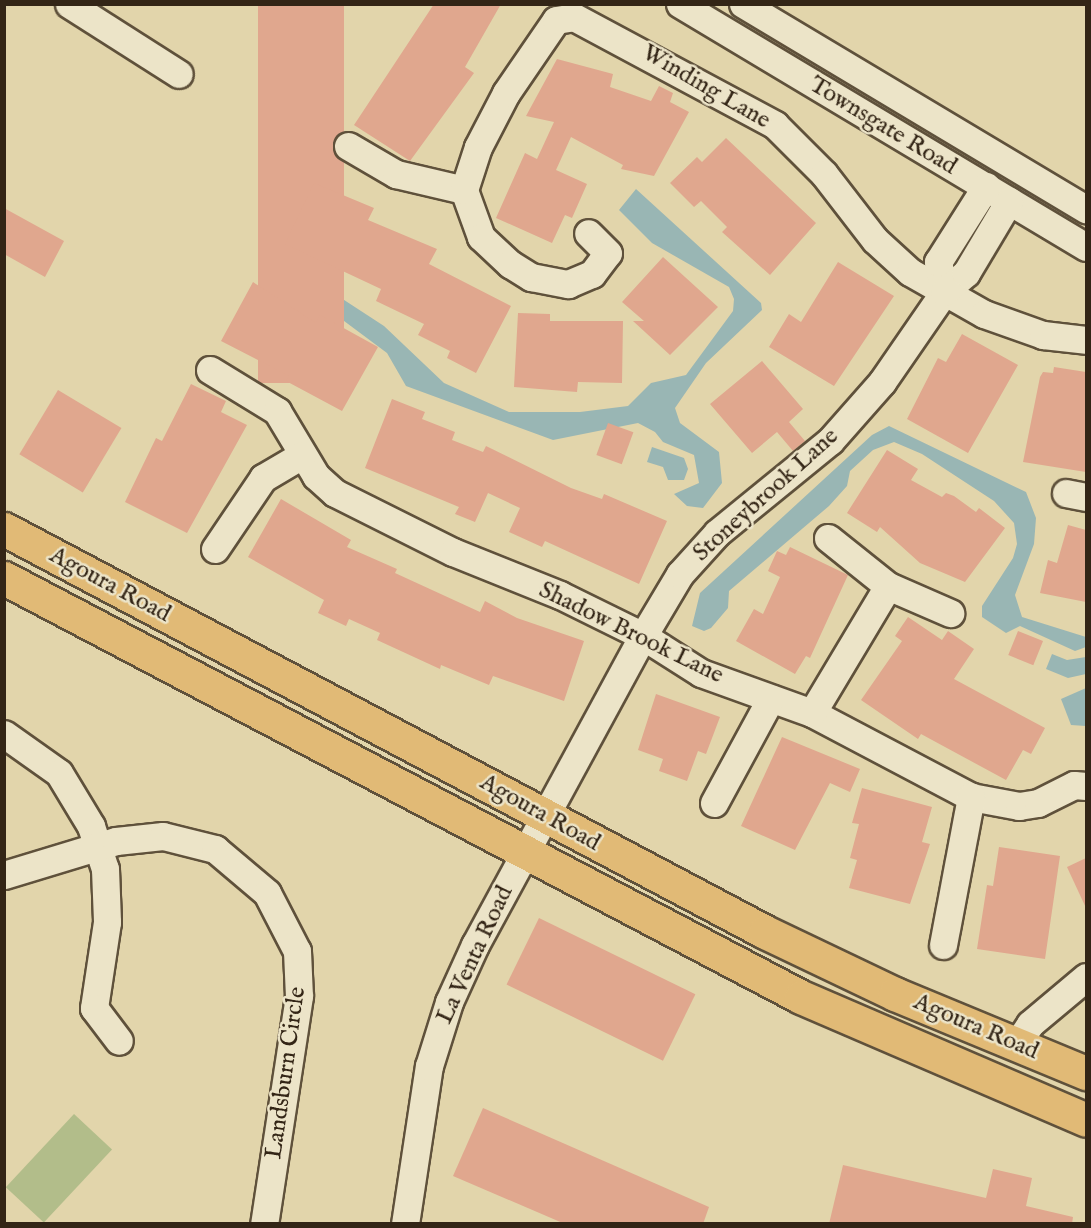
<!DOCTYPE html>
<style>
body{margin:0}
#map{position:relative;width:1091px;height:1228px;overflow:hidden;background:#e2d5ab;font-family:"IM FELL English",serif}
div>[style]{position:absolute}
.green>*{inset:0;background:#b2bd8a;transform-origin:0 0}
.water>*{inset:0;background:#99b6b4}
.building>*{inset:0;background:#e0a78e;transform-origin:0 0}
.roads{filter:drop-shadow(2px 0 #5f513b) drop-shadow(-2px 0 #5f513b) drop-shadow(0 2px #5f513b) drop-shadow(0 -2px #5f513b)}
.minor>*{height:27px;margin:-13.5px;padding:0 13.5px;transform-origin:13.5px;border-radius:13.5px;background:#ece4c8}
.major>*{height:33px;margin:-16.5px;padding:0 16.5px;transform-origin:16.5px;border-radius:16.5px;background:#e1ba76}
span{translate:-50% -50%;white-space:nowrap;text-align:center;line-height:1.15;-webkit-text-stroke:5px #ece4c8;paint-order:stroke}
.street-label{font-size:24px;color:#332516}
.frame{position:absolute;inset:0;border:6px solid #332516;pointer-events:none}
</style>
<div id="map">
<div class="green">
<i style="left:74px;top:1114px;width:52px;height:100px;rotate:43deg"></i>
</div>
<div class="water">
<i style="clip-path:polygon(636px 189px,761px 303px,762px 310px,706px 363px,675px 408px,680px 423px,719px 452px,722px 483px,703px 508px,687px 506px,674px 494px,699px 483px,694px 455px,663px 442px,655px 432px,638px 423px,553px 440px,406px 386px,387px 353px,277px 271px,265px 268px,272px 253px,384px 326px,444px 383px,509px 412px,580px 412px,628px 406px,651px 383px,686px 375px,733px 311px,734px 299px,729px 287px,652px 243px,619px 210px)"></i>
<i style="clip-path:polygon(889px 426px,1026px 492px,1036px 518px,1034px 544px,1015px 595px,1022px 617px,1086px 637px,1086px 647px,1075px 651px,1020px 626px,1006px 633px,982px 617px,982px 606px,1013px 558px,1017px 544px,1014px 523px,994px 501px,922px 454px,894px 442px,873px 450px,850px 471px,847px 486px,829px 506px,729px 591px,728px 608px,711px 628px,704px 631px,692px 626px,700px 593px,872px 435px)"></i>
<i style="clip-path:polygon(652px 447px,684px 458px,688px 469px,684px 480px,668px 480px,663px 467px,647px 462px)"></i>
<i style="clip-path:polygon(1052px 654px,1067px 660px,1086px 657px,1086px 674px,1068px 678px,1046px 669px)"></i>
<i style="clip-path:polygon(1086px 688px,1086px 726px,1071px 725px,1061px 699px)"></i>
</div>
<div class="building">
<i style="left:258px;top:4px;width:86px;height:379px"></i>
<i style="clip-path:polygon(434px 4px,501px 4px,465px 67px,474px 73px,410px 161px,354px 125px)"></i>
<i style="clip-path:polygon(557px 59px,613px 74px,610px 87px,651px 101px,659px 86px,673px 93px,670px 102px,689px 112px,654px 176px,621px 169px,623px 165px,571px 137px,556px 170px,587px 184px,572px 218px,565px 215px,552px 243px,496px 218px,525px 153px,537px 159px,554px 122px,526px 116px)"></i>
<i style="clip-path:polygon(726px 138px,816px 223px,770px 275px,722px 232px,727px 227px,701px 201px,694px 207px,670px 183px,697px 157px,702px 162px)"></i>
<i style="clip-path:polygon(314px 183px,374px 208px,368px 220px,437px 249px,429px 264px,511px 306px,476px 373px,447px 358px,450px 351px,418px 335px,424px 324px,376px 301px,381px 289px,285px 244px)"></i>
<i style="clip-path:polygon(4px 208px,64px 241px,45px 277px,4px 254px)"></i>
<i style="clip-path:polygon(663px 257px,718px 307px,670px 355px,633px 321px,644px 321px,622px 302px)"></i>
<i style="clip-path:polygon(838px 262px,894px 296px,834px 386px,769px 347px,789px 314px,801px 322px)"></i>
<i style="clip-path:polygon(253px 282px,316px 323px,320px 315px,378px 347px,342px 411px,286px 381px,289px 376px,221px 341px)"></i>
<i style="clip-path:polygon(518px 313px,550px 314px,550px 321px,623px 321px,622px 383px,578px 382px,577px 392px,514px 387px)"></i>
<i style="clip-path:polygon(962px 334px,1018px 365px,968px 453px,907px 419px,938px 358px,946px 362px)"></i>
<i style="clip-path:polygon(762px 361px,803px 409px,789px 422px,805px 441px,793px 451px,777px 432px,752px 453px,710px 404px)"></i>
<i style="clip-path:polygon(1054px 367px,1086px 372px,1086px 472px,1023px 462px,1040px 377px,1043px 372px,1053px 373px)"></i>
<i style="clip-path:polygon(191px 384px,226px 401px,221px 412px,247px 425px,187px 533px,125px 502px,156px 438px,162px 441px)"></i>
<i style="left:58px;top:390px;width:74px;height:75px;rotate:31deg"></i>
<i style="clip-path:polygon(392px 399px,425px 412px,422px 419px,455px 432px,452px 440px,483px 452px,486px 446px,571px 488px,602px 499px,604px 494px,667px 521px,639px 584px,545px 541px,542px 547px,509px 532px,520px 508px,488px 493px,475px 522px,455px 514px,459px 507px,365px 468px)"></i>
<i style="left:608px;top:423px;width:27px;height:34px;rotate:20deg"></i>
<i style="clip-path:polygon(887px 450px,918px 469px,911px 480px,942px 497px,946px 493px,954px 496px,976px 512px,979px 508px,1005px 528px,965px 582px,920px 563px,880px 527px,877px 532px,847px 513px)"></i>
<i style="clip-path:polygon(281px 499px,351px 540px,347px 547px,397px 569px,395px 573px,480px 612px,485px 601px,517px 618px,584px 641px,564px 701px,493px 676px,489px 685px,441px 665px,440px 669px,377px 640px,380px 633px,349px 619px,346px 626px,318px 613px,324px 600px,248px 557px)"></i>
<i style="clip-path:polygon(1068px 525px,1086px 530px,1086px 602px,1040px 593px,1048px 560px,1057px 563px)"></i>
<i style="clip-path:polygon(790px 547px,848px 575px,810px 658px,806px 656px,795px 674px,736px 641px,754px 609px,763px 614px,780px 577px,768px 571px,777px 551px,786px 555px)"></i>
<i style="clip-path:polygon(908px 617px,942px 640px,948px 631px,974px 649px,954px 679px,1045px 728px,1031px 754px,1023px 750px,1006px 780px,921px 734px,918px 739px,861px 700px,902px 641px,895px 636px)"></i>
<i style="left:1018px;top:631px;width:27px;height:26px;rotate:22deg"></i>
<i style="clip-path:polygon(656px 694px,720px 717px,706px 754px,698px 751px,687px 781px,659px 771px,663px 759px,638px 750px)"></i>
<i style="clip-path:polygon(782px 737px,860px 769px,850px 792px,830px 783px,795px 850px,741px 826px)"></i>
<i style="clip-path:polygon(862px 788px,932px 807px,922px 842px,930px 844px,910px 904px,849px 888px,857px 860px,850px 858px,859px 824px,852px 823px)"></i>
<i style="clip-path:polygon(999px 847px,1060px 856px,1045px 959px,977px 949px,987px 885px,993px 886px)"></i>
<i style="clip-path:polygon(1086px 858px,1086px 908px,1067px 867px)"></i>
<i style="left:539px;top:918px;width:174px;height:74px;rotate:26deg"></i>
<i style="clip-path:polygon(483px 1108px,709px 1207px,703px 1224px,565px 1224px,453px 1176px)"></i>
<i style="clip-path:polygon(843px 1165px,986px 1198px,993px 1169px,1032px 1178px,1026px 1206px,1073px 1217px,1072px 1224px,829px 1224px)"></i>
</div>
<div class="roads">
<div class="minor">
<i style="left:69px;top:4px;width:130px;rotate:32.5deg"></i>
<i style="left:680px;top:4px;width:473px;rotate:30.9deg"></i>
<i style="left:743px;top:4px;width:400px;rotate:30.9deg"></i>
<i style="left:348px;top:146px;width:56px;rotate:30.3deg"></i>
<i style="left:396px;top:174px;width:70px;rotate:13.2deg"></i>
<i style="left:464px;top:190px;width:50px;rotate:70.1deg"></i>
<i style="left:481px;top:237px;width:40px;rotate:43deg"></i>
<i style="left:510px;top:264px;width:25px;rotate:32deg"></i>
<i style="left:531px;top:277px;width:38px;rotate:11deg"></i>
<i style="left:568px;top:284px;width:26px;rotate:-23deg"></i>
<i style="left:592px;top:274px;width:26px;rotate:-53deg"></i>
<i style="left:608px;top:253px;width:28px;rotate:-135deg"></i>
<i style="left:464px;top:190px;width:45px;rotate:-72deg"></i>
<i style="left:478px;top:147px;width:61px;rotate:-62.6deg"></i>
<i style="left:506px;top:93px;width:88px;rotate:-55.6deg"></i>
<i style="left:556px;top:20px;width:18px;rotate:-9deg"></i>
<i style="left:574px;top:17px;width:228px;rotate:28.2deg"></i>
<i style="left:775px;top:125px;width:69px;rotate:45deg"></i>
<i style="left:824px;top:174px;width:83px;rotate:52.3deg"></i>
<i style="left:875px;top:240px;width:47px;rotate:42.4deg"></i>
<i style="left:910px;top:272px;width:85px;rotate:29.6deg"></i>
<i style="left:984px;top:314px;width:63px;rotate:19.6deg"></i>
<i style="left:1043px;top:335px;width:43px;rotate:6.6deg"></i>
<i style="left:944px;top:292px;width:31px;rotate:-101deg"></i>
<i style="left:938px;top:262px;width:90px;rotate:-57.7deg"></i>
<i style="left:210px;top:370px;width:79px;rotate:31.5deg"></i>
<i style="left:277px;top:411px;width:76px;rotate:59deg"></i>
<i style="left:316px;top:476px;width:25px;rotate:42deg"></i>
<i style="left:335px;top:493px;width:132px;rotate:26.6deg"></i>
<i style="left:453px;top:552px;width:115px;rotate:21.9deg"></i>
<i style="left:560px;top:595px;width:93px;rotate:26.3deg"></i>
<i style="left:643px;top:636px;width:69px;rotate:32.5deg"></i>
<i style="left:701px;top:673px;width:118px;rotate:19.8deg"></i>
<i style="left:812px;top:713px;width:180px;rotate:27.8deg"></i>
<i style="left:971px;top:797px;width:49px;rotate:10.6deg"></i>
<i style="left:1019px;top:806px;width:19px;rotate:-9deg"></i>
<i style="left:1038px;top:803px;width:40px;rotate:-26.6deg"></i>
<i style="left:1074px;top:785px;width:12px;rotate:5deg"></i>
<i style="left:1066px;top:493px;width:20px;rotate:11deg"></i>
<i style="left:828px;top:538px;width:77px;rotate:38.7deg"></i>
<i style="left:888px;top:586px;width:68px;rotate:23.5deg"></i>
<i style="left:215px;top:549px;width:86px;rotate:-55.9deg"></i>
<i style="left:263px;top:478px;width:45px;rotate:-30.5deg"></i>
<i style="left:812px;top:713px;width:148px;rotate:-59.1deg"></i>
<i style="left:4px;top:734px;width:67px;rotate:35.3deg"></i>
<i style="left:59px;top:773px;width:62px;rotate:58.9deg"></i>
<i style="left:91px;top:826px;width:45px;rotate:72deg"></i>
<i style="left:105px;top:869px;width:53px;rotate:87.8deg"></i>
<i style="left:107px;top:922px;width:87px;rotate:98.6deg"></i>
<i style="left:94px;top:1008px;width:41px;rotate:52.9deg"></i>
<i style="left:714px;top:803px;width:119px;rotate:-61.5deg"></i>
<i style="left:4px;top:875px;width:117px;rotate:-16.9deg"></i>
<i style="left:116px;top:841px;width:47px;rotate:-6.1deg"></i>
<i style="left:163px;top:836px;width:54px;rotate:14deg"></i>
<i style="left:215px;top:849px;width:68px;rotate:40.2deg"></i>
<i style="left:267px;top:893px;width:65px;rotate:62.7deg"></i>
<i style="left:297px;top:951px;width:45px;rotate:87.5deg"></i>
<i style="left:299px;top:996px;width:231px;rotate:98.7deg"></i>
<i style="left:943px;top:945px;width:151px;rotate:-79.3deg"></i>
<i style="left:1016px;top:1045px;width:25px;rotate:-56deg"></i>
<i style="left:1030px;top:1024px;width:73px;rotate:-40deg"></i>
<i style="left:405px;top:1224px;width:160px;rotate:-81.4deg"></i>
<i style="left:429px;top:1066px;width:67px;rotate:-72.6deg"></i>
<i style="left:449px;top:1002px;width:63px;rotate:-65.5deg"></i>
<i style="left:475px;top:945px;width:352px;rotate:-61.5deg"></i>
<i style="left:643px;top:636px;width:72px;rotate:-59.2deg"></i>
<i style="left:680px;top:574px;width:55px;rotate:-47.9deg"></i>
<i style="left:717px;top:533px;width:146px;rotate:-39.2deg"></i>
<i style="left:830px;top:441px;width:79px;rotate:-48.6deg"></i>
<i style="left:882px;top:382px;width:109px;rotate:-55.4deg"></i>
<i style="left:944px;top:292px;width:29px;rotate:-41deg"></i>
<i style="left:966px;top:273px;width:84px;rotate:-59.2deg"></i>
</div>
<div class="major">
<i style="left:4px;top:529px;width:861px;rotate:27.9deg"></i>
<i style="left:765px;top:932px;width:144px;rotate:25.5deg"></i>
<i style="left:895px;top:994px;width:207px;rotate:22.5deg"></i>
<i style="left:4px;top:578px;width:900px;rotate:27.73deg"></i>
<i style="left:801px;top:997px;width:310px;rotate:23.3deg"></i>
</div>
</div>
<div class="street-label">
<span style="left:706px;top:87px;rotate:30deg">Winding Lane</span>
<span style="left:883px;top:126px;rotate:31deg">Townsgate Road</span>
<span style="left:766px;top:495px;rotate:-42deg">Stoneybrook Lane</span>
<span style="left:110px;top:585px;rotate:28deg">Agoura Road</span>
<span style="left:631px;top:633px;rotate:26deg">Shadow Brook Lane</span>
<span style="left:540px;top:813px;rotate:29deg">Agoura Road</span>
<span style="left:475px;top:955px;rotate:-65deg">La Venta Road</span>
<span style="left:976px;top:1027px;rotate:23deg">Agoura Road</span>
<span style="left:286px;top:1073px;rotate:-82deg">Landsburn Circle</span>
</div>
<div class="frame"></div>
</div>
